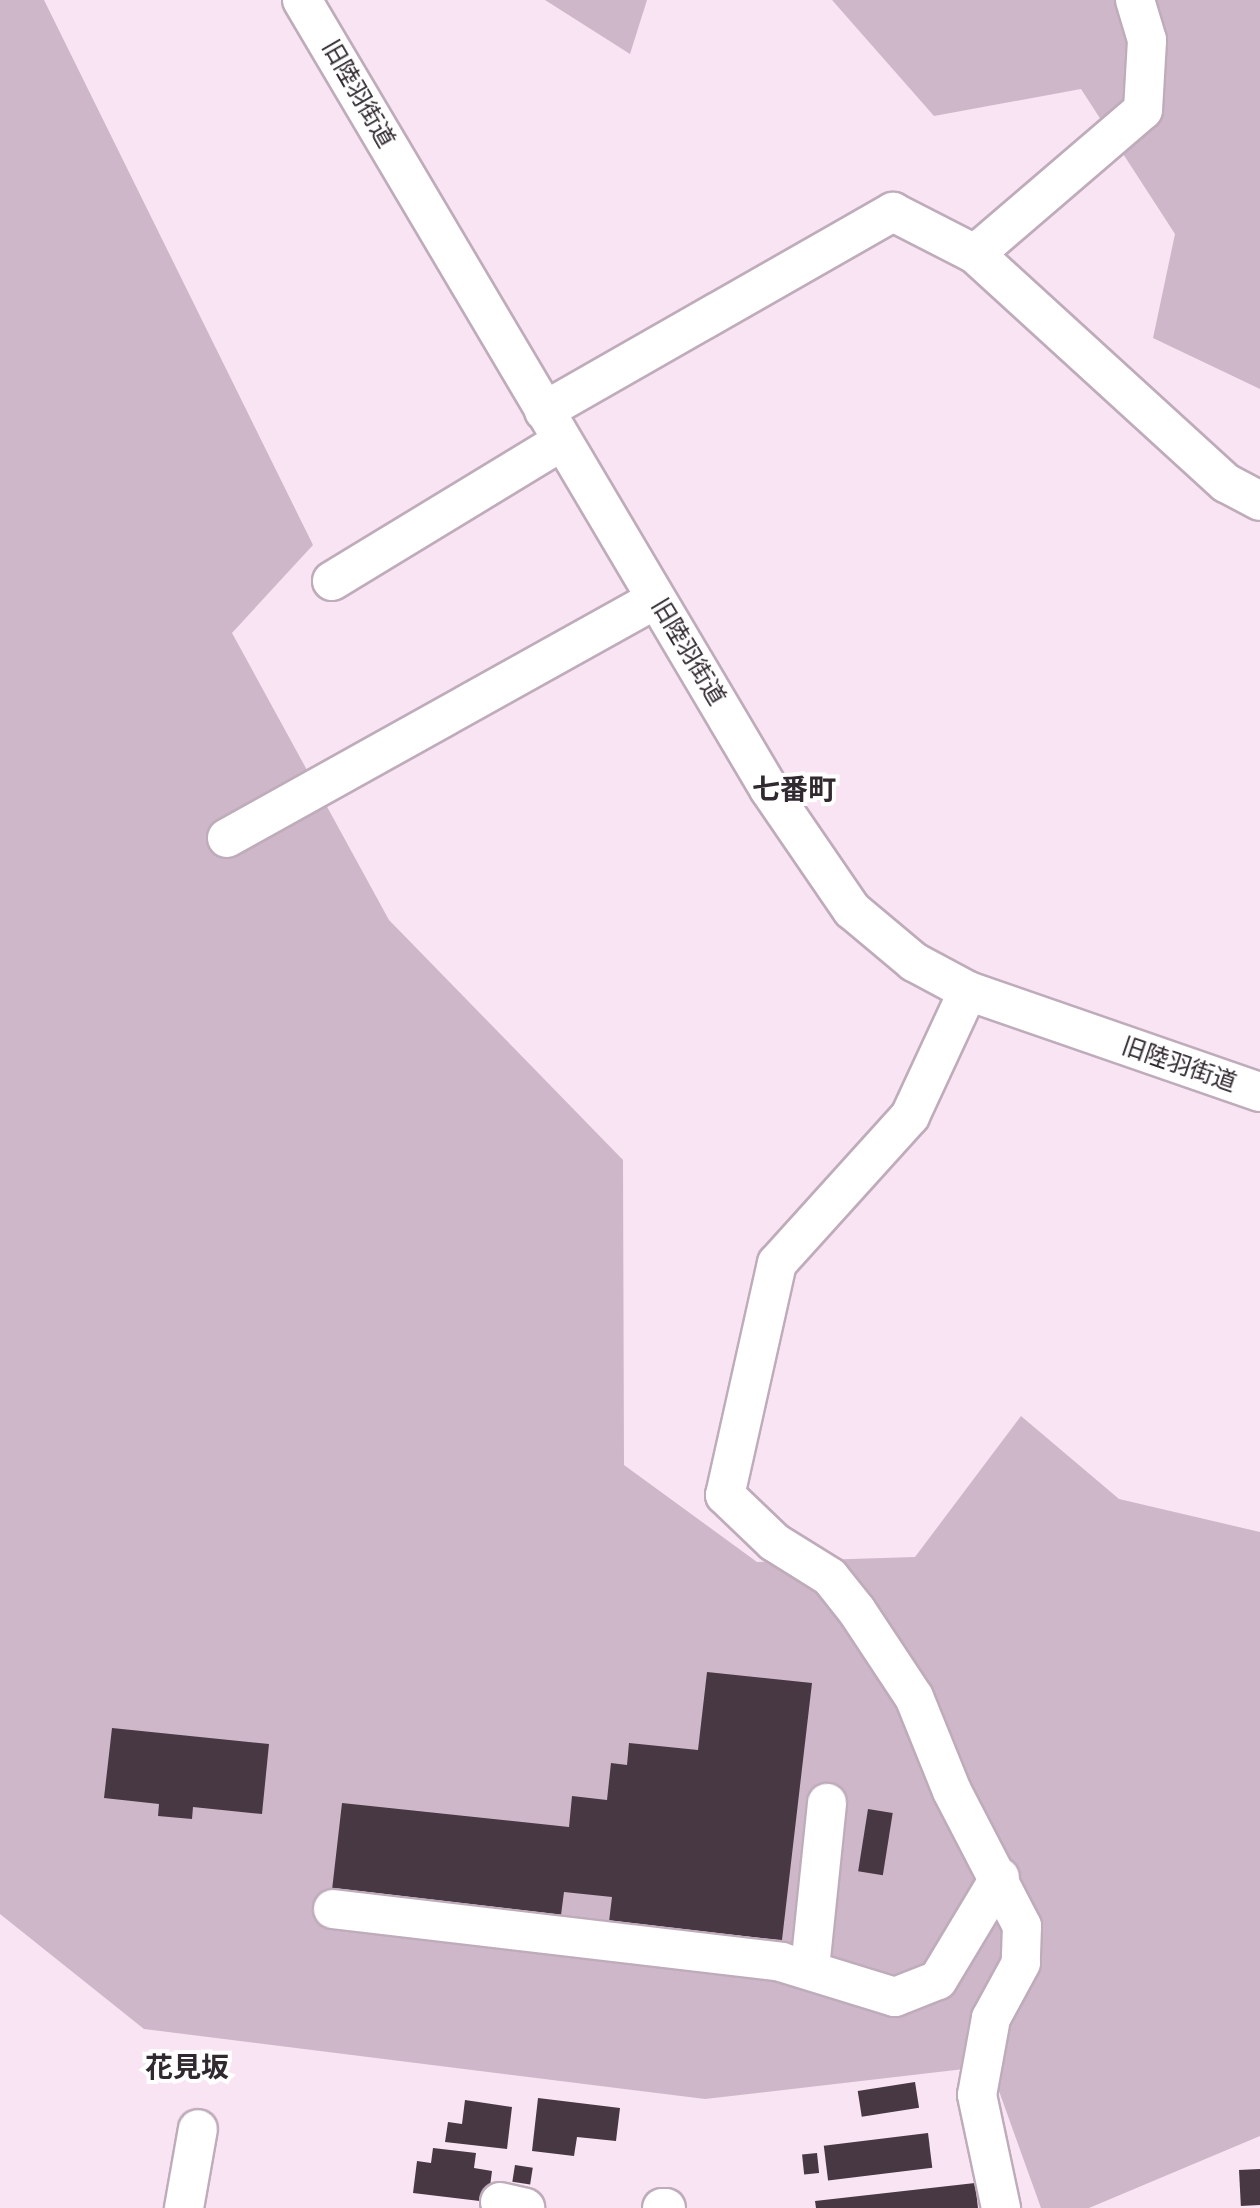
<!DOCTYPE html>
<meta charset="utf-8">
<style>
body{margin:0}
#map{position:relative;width:1260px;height:2208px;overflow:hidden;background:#f8e4f3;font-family:"Source Sans 3","Noto Sans JP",sans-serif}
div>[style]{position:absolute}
.green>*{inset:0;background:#ceb7c9}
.building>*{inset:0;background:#473844;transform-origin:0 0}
.roads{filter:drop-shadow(2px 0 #bfacbb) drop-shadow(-2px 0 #bfacbb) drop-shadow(0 2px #bfacbb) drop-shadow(0 -2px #bfacbb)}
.minor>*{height:38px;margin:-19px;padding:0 19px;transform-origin:19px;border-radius:19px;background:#fff}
span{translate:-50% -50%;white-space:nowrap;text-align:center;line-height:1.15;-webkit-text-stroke:8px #fff;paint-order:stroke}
.street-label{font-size:24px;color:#30292f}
.quarter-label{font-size:28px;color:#30292f;font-weight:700}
</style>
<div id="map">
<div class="green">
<i style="clip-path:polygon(0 0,44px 0,313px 545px,232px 633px,389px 920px,623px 1160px,624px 1465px,757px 1562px,915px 1557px,1021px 1416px,1119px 1499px,1260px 1532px,1260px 2136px,1089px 2208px,1041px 2208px,990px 2066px,705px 2099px,144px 2029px,0 1914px)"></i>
<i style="clip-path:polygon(545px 0,647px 0,630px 54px)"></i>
<i style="clip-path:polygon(832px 0,1260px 0,1260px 389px,1153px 338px,1175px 234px,1081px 89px,934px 116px)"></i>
</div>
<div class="building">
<i style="clip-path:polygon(707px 1672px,812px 1683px,782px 1940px,609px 1922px,612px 1897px,564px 1892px,561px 1915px,332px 1890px,342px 1803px,569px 1827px,572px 1796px,607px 1800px,611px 1763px,627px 1765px,629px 1743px,698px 1750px)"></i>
<i style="clip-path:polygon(112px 1728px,269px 1744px,262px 1814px,193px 1807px,192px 1819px,158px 1816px,159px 1804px,104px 1798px)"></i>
<i style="left:868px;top:1809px;width:25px;height:63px;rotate:9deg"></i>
<i style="left:915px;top:2082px;width:26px;height:58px;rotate:81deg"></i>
<i style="clip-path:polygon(538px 2098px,620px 2108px,616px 2141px,577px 2137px,574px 2156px,532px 2151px)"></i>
<i style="clip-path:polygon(465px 2100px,512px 2107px,507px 2149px,445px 2142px,448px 2122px,462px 2124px)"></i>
<i style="left:928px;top:2133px;width:35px;height:105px;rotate:83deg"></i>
<i style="clip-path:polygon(433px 2148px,476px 2153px,474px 2168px,492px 2171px,488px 2202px,413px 2193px,417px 2161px,431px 2163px)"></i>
<i style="left:817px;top:2153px;width:20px;height:15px;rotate:84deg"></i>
<i style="left:515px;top:2165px;width:18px;height:17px;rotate:9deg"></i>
<i style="left:1239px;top:2170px;width:21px;height:36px;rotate:-3deg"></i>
<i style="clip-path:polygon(975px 2183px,978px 2208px,816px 2208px,815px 2201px)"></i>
</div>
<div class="roads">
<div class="minor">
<i style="left:302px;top:0;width:917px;rotate:59.38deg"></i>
<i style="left:769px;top:789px;width:147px;rotate:55.6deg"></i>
<i style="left:852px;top:910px;width:81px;rotate:40deg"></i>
<i style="left:914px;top:962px;width:61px;rotate:28.2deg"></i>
<i style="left:968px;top:991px;width:309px;rotate:19.1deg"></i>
<i style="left:975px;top:254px;width:221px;rotate:-40.6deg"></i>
<i style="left:1143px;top:110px;width:70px;rotate:-86.7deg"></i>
<i style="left:1147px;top:40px;width:42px;rotate:-106.7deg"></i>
<i style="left:544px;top:411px;width:402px;rotate:-29.7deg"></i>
<i style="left:893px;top:212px;width:92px;rotate:27.1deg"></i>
<i style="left:975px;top:254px;width:340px;rotate:42.4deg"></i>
<i style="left:1226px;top:483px;width:38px;rotate:28deg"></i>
<i style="left:332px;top:581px;width:269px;rotate:-31.3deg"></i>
<i style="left:227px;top:838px;width:491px;rotate:-29.1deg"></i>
<i style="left:968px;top:991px;width:138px;rotate:114.9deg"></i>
<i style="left:910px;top:1116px;width:198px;rotate:132.1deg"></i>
<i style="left:777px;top:1263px;width:238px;rotate:102.6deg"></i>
<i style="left:725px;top:1495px;width:68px;rotate:43.8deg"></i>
<i style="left:774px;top:1542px;width:66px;rotate:32deg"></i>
<i style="left:830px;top:1577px;width:43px;rotate:51.5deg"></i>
<i style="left:857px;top:1611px;width:103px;rotate:56.5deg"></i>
<i style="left:914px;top:1697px;width:101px;rotate:68deg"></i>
<i style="left:952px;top:1791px;width:152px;rotate:62.6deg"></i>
<i style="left:1022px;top:1926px;width:37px;rotate:92deg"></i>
<i style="left:1021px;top:1963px;width:63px;rotate:118.6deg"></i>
<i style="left:991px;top:2018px;width:78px;rotate:100.3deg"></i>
<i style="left:977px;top:2095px;width:116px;rotate:78deg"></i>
<i style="left:333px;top:1909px;width:451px;rotate:6.7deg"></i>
<i style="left:781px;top:1962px;width:119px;rotate:17.1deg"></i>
<i style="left:895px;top:1997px;width:46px;rotate:-21.6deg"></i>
<i style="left:938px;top:1980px;width:120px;rotate:-59deg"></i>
<i style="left:810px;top:1968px;width:166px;rotate:-84.1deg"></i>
<i style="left:500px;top:2202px;width:26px;rotate:13deg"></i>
<i style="left:184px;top:2208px;width:80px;rotate:-80deg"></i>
<i style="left:662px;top:2208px;width:4px"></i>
</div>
</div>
<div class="street-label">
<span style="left:358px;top:94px;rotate:60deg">旧陸羽街道</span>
<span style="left:688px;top:652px;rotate:59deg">旧陸羽街道</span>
<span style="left:1179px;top:1065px;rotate:19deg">旧陸羽街道</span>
</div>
<div class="quarter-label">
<span style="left:794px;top:790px">七番町</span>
<span style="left:187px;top:2068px">花見坂</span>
</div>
</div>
